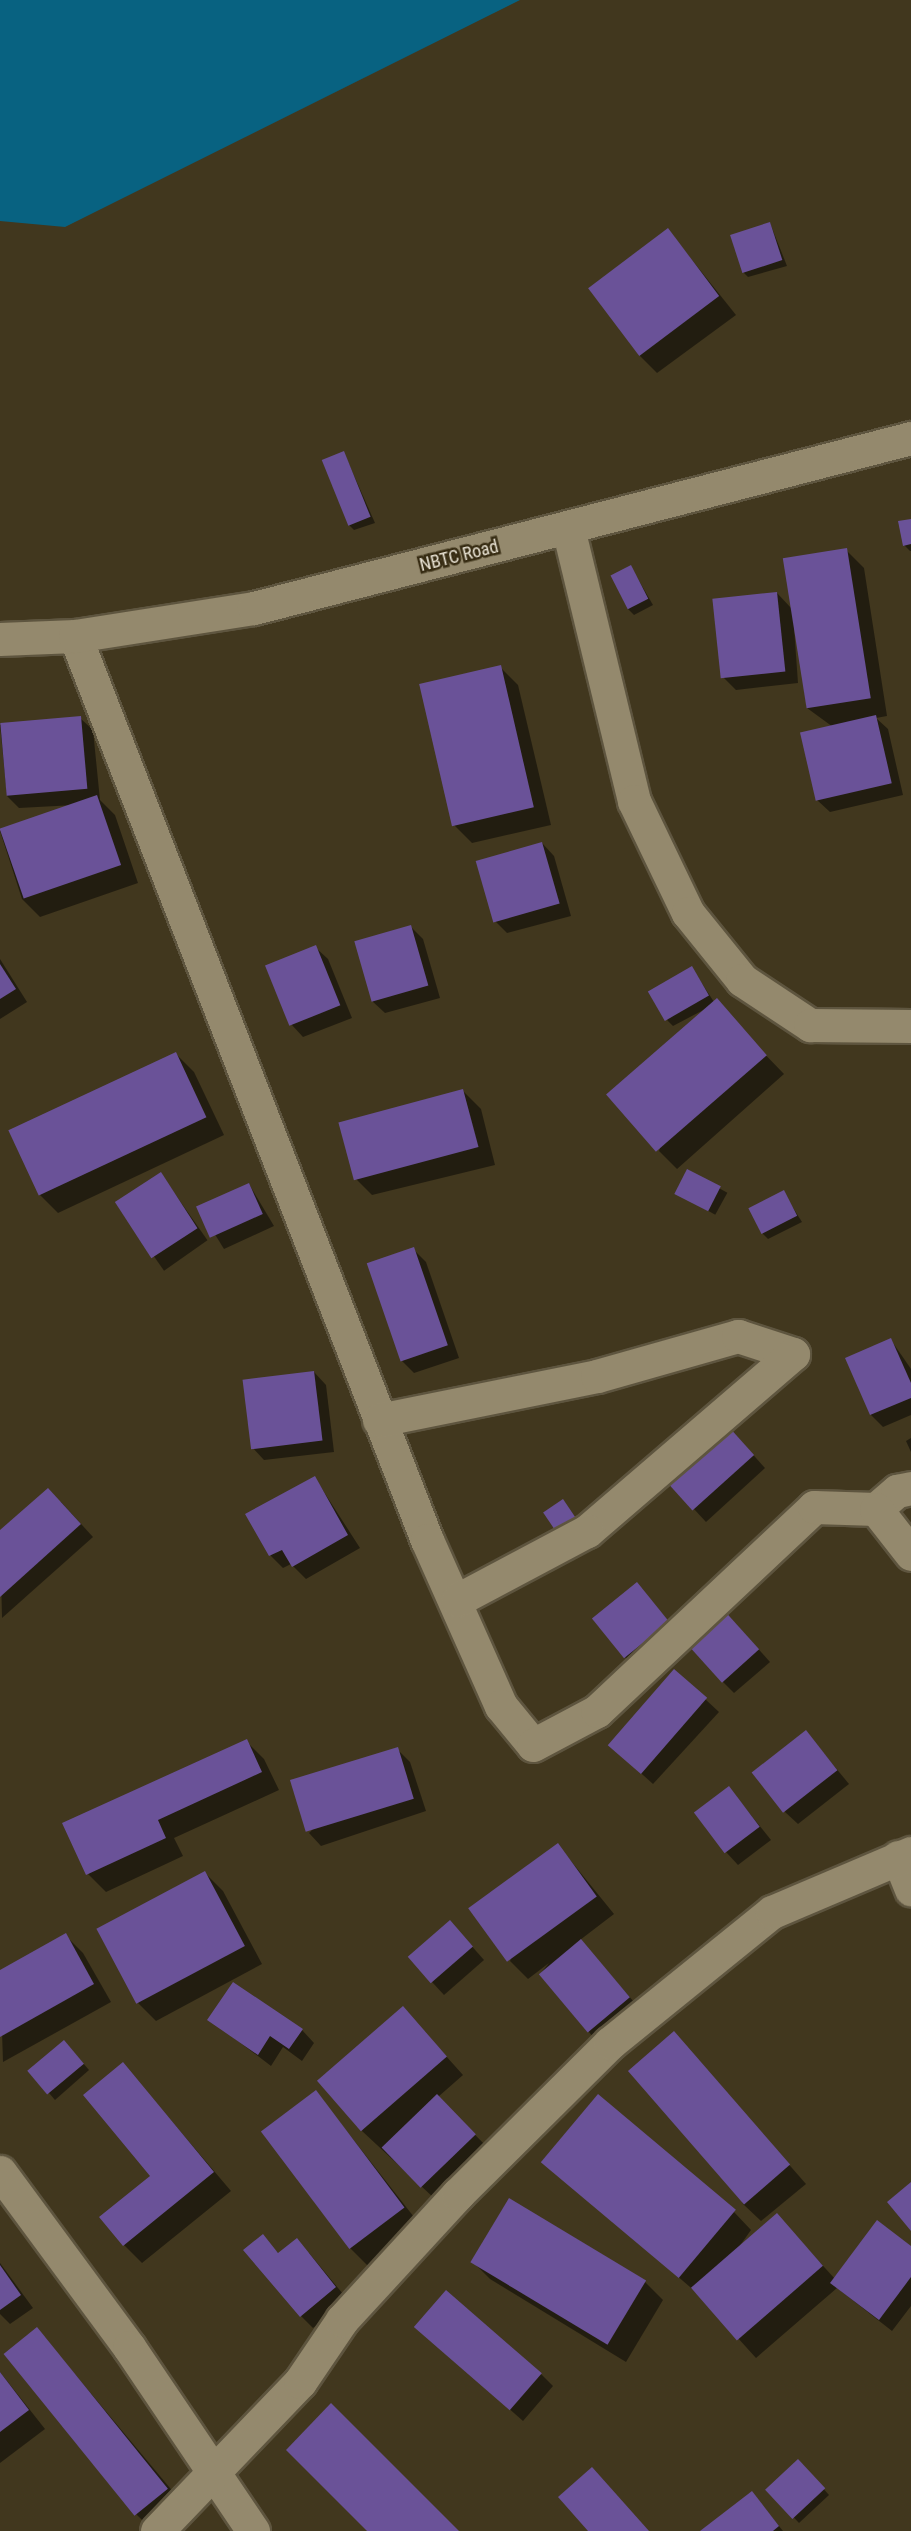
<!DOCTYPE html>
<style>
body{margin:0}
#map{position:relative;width:911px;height:2531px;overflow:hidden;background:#41371e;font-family:"Roboto Condensed",sans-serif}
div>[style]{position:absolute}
.water>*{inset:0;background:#086281}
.shadow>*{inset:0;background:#0007;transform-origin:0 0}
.building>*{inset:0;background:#6a5298;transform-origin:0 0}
.roads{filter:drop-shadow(2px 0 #5e553f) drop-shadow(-2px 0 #5e553f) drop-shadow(0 2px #5e553f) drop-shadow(0 -2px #5e553f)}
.minor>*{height:33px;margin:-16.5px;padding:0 16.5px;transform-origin:16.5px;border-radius:16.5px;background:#94896d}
span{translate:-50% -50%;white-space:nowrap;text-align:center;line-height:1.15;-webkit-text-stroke:5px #372c13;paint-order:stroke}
.street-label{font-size:18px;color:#e9e3d4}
</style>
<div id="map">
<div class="water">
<i style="clip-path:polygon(0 0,520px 0,65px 227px,0 221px)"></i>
</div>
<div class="shadow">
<i style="clip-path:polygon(770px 223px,787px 266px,748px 277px,742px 271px)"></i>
<i style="clip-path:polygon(668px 230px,736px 315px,657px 373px,639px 355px)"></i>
<i style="clip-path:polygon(344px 453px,375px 523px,354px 530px,348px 524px)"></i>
<i style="clip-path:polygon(911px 520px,911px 551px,910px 551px,904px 545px)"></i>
<i style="clip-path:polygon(846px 550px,864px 568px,887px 716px,876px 718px,888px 729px,903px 795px,830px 812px,817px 800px,833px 727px,807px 708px,793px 613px,798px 683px,736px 690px,723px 677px,777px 593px,792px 609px)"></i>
<i style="clip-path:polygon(631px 567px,653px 605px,634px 615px,628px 609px)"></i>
<i style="clip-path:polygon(500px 667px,518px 685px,551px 825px,472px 843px,454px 825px)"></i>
<i style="clip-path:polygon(80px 718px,93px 730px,100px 800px,115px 815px,138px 883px,40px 917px,22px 899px,0 831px,75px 805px,19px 808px,7px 796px,0 725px)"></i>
<i style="clip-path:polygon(542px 843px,554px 856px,571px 916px,507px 933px,495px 921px,478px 862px)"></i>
<i style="clip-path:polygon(411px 927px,423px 939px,440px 998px,385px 1013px,372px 1001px)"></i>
<i style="clip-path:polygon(315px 947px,328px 959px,352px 1018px,303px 1037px,291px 1024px)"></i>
<i style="clip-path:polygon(0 959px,27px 1002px,0 1019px)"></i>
<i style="clip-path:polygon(692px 968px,714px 1002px,784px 1074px,677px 1169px,659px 1151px,709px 1007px,673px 1026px,667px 1020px)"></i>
<i style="clip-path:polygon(176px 1054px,194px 1072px,224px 1135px,58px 1213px,40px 1195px)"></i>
<i style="clip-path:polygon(463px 1091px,481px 1109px,495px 1165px,372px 1195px,354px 1177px)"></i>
<i style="left:688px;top:1171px;width:45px;height:25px;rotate:29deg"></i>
<i style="left:161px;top:1174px;width:81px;height:53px;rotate:55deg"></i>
<i style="clip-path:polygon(249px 1184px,274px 1226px,224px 1249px,198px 1207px)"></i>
<i style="clip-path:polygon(783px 1192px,802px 1222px,768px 1239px,762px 1233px)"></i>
<i style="clip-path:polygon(413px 1249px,426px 1262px,459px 1358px,414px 1373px,402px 1361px)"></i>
<i style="clip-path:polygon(891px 1340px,911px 1369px,911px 1415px,883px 1427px,871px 1415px,847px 1359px)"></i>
<i style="clip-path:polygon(314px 1372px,326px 1385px,334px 1452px,264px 1460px,252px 1447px)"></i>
<i style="clip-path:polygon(911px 1438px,911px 1452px,906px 1441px)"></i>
<i style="clip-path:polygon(740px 1440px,765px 1468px,706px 1522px,668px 1481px)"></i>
<i style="clip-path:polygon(315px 1478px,360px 1548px,306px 1579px,291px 1564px,283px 1568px,271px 1556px,248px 1515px)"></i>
<i style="clip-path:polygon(61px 1502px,93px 1537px,2px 1618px,0 1532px)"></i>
<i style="left:637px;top:1584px;width:67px;height:56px;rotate:50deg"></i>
<i style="clip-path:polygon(734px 1622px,770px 1662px,734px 1693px,722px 1681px)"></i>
<i style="clip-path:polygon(675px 1671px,719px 1712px,653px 1784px,622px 1756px)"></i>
<i style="clip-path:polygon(806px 1732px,849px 1784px,798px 1824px,785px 1812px)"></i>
<i style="clip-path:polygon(246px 1741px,264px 1759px,279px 1790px,174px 1838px,183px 1856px,106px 1892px,88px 1874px)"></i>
<i style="clip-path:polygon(397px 1749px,410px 1762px,426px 1811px,321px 1846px,309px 1833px)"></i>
<i style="clip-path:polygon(729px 1788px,771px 1840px,738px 1865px,726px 1852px)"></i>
<i style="clip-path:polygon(558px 1845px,614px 1914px,580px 1940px,641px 2010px,599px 2044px,540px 1974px,549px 1963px,528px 1979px,510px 1961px)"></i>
<i style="clip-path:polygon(205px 1873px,223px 1891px,262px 1964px,156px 2021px,138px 2003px)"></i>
<i style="clip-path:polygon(65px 1935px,83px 1953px,111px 2002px,3px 2062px,0 1972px)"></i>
<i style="clip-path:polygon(462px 1935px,484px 1960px,444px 1995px,410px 1958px)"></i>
<i style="clip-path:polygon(403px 2008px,463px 2075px,438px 2097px,487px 2147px,435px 2199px,362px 2131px)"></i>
<i style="clip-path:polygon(209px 2019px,302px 2030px,314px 2043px,302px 2061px,283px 2047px,271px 2066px)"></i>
<i style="clip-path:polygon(674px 2033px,806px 2184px,761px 2221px,743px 2204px)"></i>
<i style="clip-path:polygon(70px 2048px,89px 2070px,55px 2100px,30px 2071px)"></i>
<i style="clip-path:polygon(123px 2064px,231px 2191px,142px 2263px,124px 2245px,152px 2176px)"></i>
<i style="clip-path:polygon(316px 2092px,421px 2226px,368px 2266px,350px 2248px)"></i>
<i style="clip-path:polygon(542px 2160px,734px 2212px,751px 2230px,739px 2247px,777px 2215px,835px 2279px,911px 2247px,911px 2306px,892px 2331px,837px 2288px,756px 2358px,697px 2293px)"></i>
<i style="clip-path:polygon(262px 2236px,279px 2254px,309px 2253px,348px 2300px,313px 2328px,301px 2316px)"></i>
<i style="clip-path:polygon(472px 2261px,645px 2282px,663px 2300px,626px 2362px,490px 2279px)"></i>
<i style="clip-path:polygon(0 2263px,33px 2308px,10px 2324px,0 2314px)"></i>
<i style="clip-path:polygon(416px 2327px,541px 2374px,553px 2386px,523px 2421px)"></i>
<i style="clip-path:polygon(37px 2329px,185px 2506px,153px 2531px,136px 2514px)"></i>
<i style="clip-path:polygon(0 2372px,45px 2429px,0 2463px)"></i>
<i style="clip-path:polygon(804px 2467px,829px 2495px,799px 2523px,767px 2489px)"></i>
<i style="clip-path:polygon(752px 2493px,783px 2531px,703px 2531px)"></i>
</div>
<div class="building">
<i style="left:770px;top:222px;width:40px;height:42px;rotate:72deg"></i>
<i style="left:668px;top:228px;width:85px;height:100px;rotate:53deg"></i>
<i style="left:344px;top:451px;width:71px;height:24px;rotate:68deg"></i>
<i style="clip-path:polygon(911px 519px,911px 544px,903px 546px,898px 521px)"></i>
<i style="left:847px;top:548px;width:152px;height:65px;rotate:81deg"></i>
<i style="left:631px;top:565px;width:38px;height:23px;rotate:63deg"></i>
<i style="left:777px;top:592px;width:80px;height:65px;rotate:84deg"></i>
<i style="left:501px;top:665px;width:146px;height:84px;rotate:77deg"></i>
<i style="left:876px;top:715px;width:70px;height:78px;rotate:77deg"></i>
<i style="left:81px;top:716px;width:73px;height:81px;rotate:85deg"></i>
<i style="left:97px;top:795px;width:74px;height:103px;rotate:71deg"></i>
<i style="left:542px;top:842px;width:64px;height:69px;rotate:74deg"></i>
<i style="left:411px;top:925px;width:63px;height:59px;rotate:74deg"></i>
<i style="left:316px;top:945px;width:65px;height:55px;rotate:68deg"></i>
<i style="clip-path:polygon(0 964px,16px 989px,0 999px)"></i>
<i style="left:692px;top:966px;width:34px;height:51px;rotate:60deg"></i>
<i style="left:717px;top:998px;width:76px;height:147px;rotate:49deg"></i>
<i style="left:176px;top:1052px;width:72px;height:185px;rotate:65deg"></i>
<i style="left:463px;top:1089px;width:60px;height:129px;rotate:75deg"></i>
<i style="left:687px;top:1169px;width:38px;height:28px;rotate:27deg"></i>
<i style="left:161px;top:1172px;width:67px;height:55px;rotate:57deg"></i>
<i style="left:249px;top:1183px;width:34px;height:58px;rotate:66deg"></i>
<i style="left:784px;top:1190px;width:29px;height:40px;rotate:63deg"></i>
<i style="left:414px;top:1247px;width:104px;height:50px;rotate:71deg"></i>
<i style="clip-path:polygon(891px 1338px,911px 1383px,911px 1398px,870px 1415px,845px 1358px)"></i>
<i style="left:314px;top:1371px;width:70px;height:72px;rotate:83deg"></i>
<i style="left:728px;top:1426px;width:39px;height:83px;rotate:48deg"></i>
<i style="clip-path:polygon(315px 1476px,348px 1535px,292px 1567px,282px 1550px,269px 1556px,245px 1514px)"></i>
<i style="clip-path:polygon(48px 1488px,81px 1524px,0 1597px,0 1530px)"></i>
<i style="left:563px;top:1499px;width:22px;height:24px;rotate:56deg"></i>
<i style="left:637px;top:1582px;width:51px;height:58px;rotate:51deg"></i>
<i style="left:721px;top:1607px;width:57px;height:50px;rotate:48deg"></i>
<i style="left:674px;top:1669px;width:44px;height:101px;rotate:41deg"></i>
<i style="left:806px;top:1730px;width:51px;height:69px;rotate:52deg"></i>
<i style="clip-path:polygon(247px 1739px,262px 1772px,158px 1820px,166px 1838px,86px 1875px,62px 1823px)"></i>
<i style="left:398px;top:1747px;width:54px;height:113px;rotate:73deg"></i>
<i style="left:729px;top:1786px;width:51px;height:44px;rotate:53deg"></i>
<i style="left:558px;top:1843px;width:66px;height:111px;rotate:54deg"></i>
<i style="left:205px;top:1871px;width:85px;height:123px;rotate:62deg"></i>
<i style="left:450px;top:1920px;width:35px;height:56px;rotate:49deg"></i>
<i style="clip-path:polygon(66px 1933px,94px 1984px,0 2037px,0 1970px)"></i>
<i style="left:581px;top:1939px;width:76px;height:55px;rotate:50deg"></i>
<i style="clip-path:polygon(233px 1982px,303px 2029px,289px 2049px,270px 2036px,258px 2055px,207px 2020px)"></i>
<i style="left:403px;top:2006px;width:67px;height:114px;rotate:49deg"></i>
<i style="left:674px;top:2031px;width:177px;height:61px;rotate:49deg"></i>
<i style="left:64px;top:2040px;width:31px;height:48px;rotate:50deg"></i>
<i style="clip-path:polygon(123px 2062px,214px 2172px,123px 2246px,99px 2217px,150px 2176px,83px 2095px)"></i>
<i style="left:316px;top:2090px;width:147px;height:69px;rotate:53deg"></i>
<i style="left:437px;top:2094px;width:56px;height:77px;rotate:46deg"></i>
<i style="left:598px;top:2094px;width:180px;height:89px;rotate:40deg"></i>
<i style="clip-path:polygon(911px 2182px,911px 2231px,887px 2202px)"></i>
<i style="left:509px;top:2198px;width:160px;height:75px;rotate:31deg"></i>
<i style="left:777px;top:2213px;width:70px;height:114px;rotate:49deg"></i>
<i style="clip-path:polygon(877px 2220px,911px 2246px,911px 2277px,879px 2320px,830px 2283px)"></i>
<i style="clip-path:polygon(263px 2234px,278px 2253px,297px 2238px,336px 2287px,300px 2317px,243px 2250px)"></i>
<i style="clip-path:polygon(0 2265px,21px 2295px,0 2310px)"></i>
<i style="left:446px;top:2290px;width:127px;height:49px;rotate:41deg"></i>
<i style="left:37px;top:2327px;width:208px;height:43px;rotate:51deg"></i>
<i style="clip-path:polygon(0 2372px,29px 2410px,0 2432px)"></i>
<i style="clip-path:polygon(331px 2403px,459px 2531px,367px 2531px,286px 2450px)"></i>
<i style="left:798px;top:2459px;width:40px;height:45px;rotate:47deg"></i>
<i style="clip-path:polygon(592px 2467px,649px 2531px,588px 2531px,558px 2497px)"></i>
<i style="clip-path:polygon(752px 2491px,779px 2526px,773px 2531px,700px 2531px)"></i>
</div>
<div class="roads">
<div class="minor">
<i style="left:568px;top:528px;width:281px;rotate:76.4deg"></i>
<i style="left:634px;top:801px;width:124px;rotate:64.3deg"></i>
<i style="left:688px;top:913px;width:86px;rotate:51.1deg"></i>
<i style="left:742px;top:980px;width:82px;rotate:33.5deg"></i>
<i style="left:810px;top:1025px;width:101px;rotate:0.6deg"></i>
<i style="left:75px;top:636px;width:970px;rotate:68.73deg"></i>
<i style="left:427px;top:1540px;width:182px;rotate:66deg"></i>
<i style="left:501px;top:1706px;width:50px;rotate:50.6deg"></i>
<i style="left:533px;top:1745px;width:72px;rotate:-28deg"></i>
<i style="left:597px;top:1711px;width:298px;rotate:-43.2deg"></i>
<i style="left:814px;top:1507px;width:62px;rotate:1.8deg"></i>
<i style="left:876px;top:1509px;width:28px;rotate:-41deg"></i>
<i style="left:897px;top:1491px;width:14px;rotate:-12deg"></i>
<i style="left:0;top:639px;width:75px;rotate:-2.3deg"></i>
<i style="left:75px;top:636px;width:181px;rotate:-8.9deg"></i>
<i style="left:254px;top:608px;width:679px;rotate:-14.51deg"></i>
<i style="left:379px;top:1420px;width:222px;rotate:-11.4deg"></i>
<i style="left:597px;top:1376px;width:147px;rotate:-15.8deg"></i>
<i style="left:738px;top:1336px;width:58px;rotate:18.1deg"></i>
<i style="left:793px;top:1354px;width:272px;rotate:139.3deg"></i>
<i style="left:587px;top:1531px;width:147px;rotate:152deg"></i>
<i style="left:876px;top:1509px;width:57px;rotate:52.1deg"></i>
<i style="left:898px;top:1857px;width:35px;rotate:68deg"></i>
<i style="left:0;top:2172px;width:217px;rotate:53.6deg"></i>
<i style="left:129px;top:2347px;width:222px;rotate:56deg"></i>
<i style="left:157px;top:2531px;width:207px;rotate:-46.2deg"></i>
<i style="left:300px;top:2382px;width:75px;rotate:-55.9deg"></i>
<i style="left:342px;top:2320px;width:171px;rotate:-47.4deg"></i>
<i style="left:458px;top:2194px;width:214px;rotate:-44.8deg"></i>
<i style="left:610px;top:2043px;width:208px;rotate:-39deg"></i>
<i style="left:772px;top:1912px;width:151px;rotate:-23deg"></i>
</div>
</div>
<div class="street-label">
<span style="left:459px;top:556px;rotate:-14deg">NBTC Road</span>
</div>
</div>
